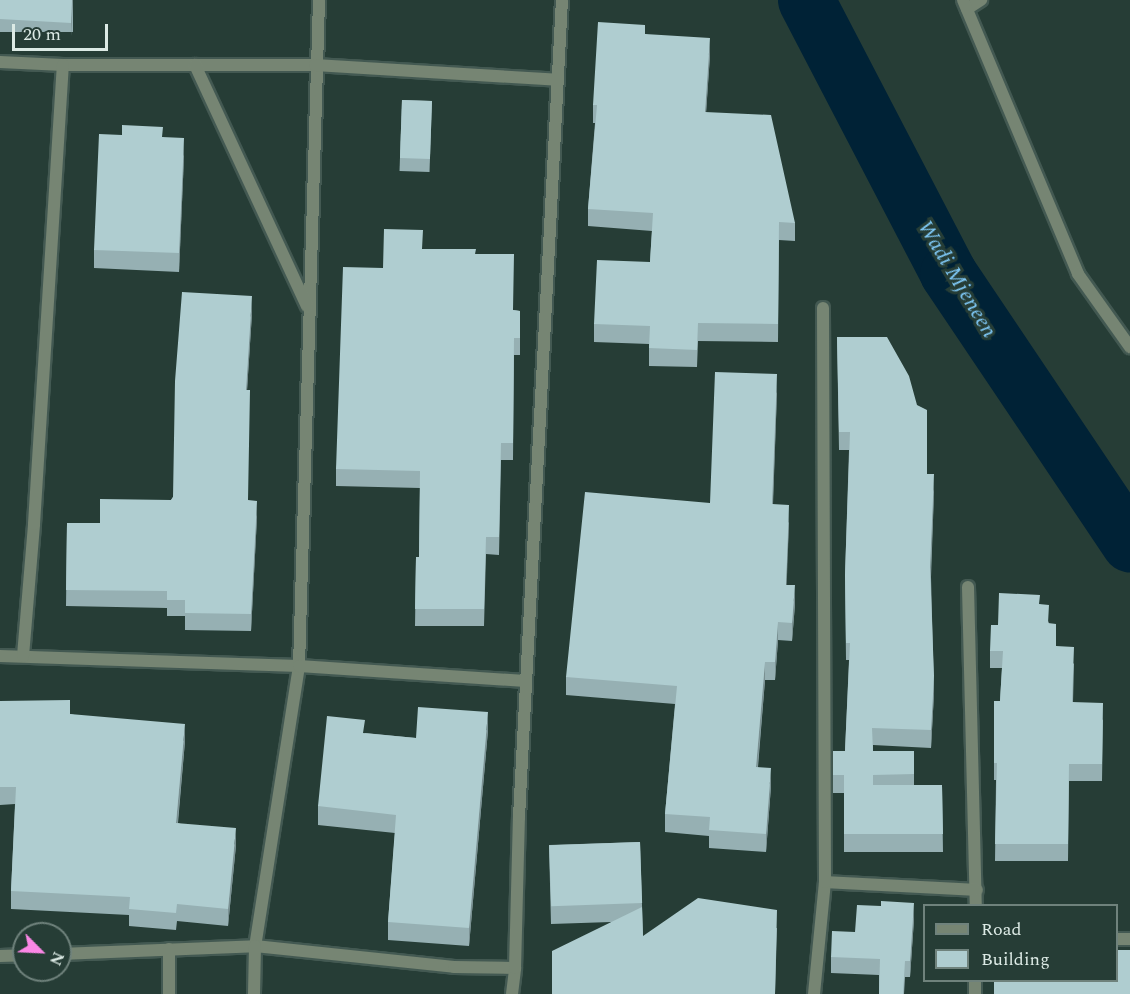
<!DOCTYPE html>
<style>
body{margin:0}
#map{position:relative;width:1130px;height:994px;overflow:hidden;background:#263d36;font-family:Spectral,serif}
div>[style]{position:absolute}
.river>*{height:57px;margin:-28.5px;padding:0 28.5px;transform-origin:28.5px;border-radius:28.5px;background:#002236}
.roads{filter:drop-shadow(2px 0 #435952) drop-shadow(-2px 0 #435952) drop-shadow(0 2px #435952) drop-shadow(0 -2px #435952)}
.lane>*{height:12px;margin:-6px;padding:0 6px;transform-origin:6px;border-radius:6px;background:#768573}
.street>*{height:12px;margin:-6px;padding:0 6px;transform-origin:6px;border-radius:6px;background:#768573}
.wall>*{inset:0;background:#96b0b3;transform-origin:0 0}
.shaded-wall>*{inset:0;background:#7a9092}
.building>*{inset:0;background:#afcdd0;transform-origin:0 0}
span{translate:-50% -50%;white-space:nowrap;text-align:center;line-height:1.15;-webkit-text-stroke:6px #263d36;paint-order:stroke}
.water-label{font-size:22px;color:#80cbfa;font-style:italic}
.legend{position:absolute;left:923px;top:904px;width:195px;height:78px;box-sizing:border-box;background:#263d36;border:2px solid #6f827c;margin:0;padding:8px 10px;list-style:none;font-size:18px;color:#dceae5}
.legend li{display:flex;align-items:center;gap:12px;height:30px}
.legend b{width:30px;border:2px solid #6f827c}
.north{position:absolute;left:12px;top:922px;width:60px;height:60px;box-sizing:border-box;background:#263d36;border:2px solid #6f827c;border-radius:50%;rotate:114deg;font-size:16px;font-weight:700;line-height:24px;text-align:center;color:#dceae5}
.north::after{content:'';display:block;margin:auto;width:21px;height:27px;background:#fb87e6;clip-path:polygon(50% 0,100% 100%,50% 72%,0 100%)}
.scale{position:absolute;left:12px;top:24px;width:96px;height:27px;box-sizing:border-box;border:3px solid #dceae5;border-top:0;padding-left:8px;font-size:18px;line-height:21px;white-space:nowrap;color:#dceae5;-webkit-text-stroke:4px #263d36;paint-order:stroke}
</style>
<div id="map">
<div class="river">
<i style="left:806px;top:0;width:308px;rotate:62.5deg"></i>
<i style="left:948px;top:273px;width:326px;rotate:56.1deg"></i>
</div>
<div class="roads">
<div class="lane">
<i style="left:967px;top:9px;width:17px;rotate:-33deg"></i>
</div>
<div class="street">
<i style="left:319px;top:0;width:666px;rotate:91.72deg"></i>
<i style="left:299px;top:666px;width:283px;rotate:98.9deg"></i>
<i style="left:255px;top:946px;width:200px;rotate:6deg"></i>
<i style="left:454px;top:967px;width:61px;rotate:0.9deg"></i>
<i style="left:963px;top:0;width:297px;rotate:67.2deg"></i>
<i style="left:1078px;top:274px;width:90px;rotate:54.5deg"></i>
<i style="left:0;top:62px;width:63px;rotate:2.7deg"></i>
<i style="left:63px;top:65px;width:252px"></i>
<i style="left:315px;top:65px;width:243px;rotate:3.5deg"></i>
<i style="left:195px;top:65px;width:266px;rotate:65.1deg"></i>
<i style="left:968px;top:587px;width:319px;rotate:88.6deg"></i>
<i style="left:0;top:656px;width:299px;rotate:1.9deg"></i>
<i style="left:299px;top:666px;width:227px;rotate:3.8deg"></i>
<i style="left:23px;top:656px;width:132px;rotate:-85.2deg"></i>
<i style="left:34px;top:524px;width:460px;rotate:-86.4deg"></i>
<i style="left:825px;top:882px;width:152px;rotate:3deg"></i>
<i style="left:1116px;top:939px;width:14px"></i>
<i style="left:60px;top:954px;width:195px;rotate:-2.3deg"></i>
<i style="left:255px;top:946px;width:48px;rotate:91.2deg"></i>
<i style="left:0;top:956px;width:24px;rotate:-2deg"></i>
<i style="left:169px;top:994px;width:45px;rotate:-90deg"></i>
<i style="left:512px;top:994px;width:26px;rotate:-83deg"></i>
<i style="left:515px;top:968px;width:151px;rotate:-88.5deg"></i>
<i style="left:519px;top:817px;width:818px;rotate:-86.99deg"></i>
<i style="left:814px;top:994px;width:113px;rotate:-84.4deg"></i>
<i style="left:825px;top:882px;width:574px;rotate:-90.2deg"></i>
<i style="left:975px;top:994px;width:14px;rotate:-90deg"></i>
</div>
</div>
<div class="wall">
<i style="left:0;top:0;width:73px;height:32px"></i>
<i style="clip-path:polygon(645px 34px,710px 55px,706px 112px,795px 223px,795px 241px,779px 240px,778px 342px,698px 341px,697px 367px,649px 366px,649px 344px,594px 342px,594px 324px,650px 262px,652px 231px,588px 226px,588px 209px,595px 123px,593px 123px,593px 105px)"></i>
<i style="left:402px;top:100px;width:30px;height:71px;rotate:2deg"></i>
<i style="clip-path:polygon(163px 137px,184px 156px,179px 272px,94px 268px,94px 250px)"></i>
<i style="clip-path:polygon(423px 249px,476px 254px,513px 310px,520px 311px,520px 355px,514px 355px,513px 460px,501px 460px,499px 555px,486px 554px,484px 626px,415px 626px,416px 557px,419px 557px,420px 488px,336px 486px,336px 469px,383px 268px)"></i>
<i style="clip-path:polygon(252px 313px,247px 390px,248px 500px,257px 517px,251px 631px,185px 630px,185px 616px,167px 616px,167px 608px,66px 606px,67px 523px,100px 523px,171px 500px,173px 497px)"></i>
<i style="clip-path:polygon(837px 337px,927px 474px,934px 492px,931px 577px,934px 693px,931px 748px,873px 745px,873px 751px,914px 751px,914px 785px,942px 785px,943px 852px,844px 852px,844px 793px,833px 793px,833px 751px,845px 751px,849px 660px,846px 660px,845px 575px,849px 450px,839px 450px)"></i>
<i style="clip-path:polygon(777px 392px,773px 504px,789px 523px,786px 585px,795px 604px,792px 641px,778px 640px,775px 680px,765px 680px,758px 767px,771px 786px,766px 852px,709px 848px,709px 836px,665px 832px,665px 814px,675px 704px,566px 695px,566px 677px,710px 503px)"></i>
<i style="clip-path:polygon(1040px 604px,1049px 623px,1056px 646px,1074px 664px,1073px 702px,1103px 720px,1102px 781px,1069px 781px,1068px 861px,995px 861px,996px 780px,994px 780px,994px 701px,1000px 701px,1002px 668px,990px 668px,990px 651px)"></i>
<i style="clip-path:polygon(0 701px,70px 714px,185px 741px,178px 823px,236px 845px,228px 926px,177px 921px,176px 930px,129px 926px,129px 915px,11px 909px,11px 891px,15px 804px,0 805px)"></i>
<i style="clip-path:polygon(488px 730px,469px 946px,388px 940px,388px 922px,395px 833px,318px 825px,318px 806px,365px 733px,416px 738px)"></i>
<i style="clip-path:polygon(640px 842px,643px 936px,777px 928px,775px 994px,611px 922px,551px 924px,549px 845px)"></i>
<i style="clip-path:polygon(881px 906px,914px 919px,910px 977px,905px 977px,904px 994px,879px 994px,879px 975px,831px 973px,831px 957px)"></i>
</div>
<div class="shaded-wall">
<i style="clip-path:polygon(72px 0,73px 0,71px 36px,71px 23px)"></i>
<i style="clip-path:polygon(710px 38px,710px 55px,705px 129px,705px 112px)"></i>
<i style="clip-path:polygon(184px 138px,184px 156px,179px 272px,179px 253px)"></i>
<i style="clip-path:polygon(252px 296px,252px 313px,246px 406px,246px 390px)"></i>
<i style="clip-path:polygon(777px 374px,777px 392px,772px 523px,772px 504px)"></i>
<i style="clip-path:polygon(934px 474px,934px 492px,930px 585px,930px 567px)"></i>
<i style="clip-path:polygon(257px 501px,257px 517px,251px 631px,251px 614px)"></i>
<i style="clip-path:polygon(789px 505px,789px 523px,786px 603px,786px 585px)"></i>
<i style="clip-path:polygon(795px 585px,795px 604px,792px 641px,792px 623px)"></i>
<i style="clip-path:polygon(778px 622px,778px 640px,775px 680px,775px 662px)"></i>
<i style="clip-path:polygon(765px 662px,765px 680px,756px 785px,756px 767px)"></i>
<i style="clip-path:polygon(934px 676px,934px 693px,931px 748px,931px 730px)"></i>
<i style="clip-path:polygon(488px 712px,488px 730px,469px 946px,469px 928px)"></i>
<i style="clip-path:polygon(185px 724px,185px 741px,176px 840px,176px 823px)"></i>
<i style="clip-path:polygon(771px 768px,771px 786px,766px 852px,766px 834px)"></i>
<i style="clip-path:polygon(236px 828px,236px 845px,228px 926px,228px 909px)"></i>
<i style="clip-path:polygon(914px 903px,914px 919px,910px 977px,910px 961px)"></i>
</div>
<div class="building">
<i style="clip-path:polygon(0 0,72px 0,71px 23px,0 19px)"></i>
<i style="clip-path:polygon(598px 22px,645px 25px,645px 34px,710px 38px,705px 112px,771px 115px,795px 223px,779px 222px,778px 324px,698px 323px,697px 350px,649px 348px,650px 326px,594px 324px,597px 260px,650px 262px,653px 213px,588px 209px,597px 105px,593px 105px)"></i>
<i style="left:402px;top:100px;width:30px;height:58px;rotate:2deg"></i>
<i style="clip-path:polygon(122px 125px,163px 127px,162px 137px,184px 138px,179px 253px,94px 250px,99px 134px,122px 135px)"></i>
<i style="clip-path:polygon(384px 229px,423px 230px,422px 249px,476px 249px,475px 254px,514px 254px,513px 310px,520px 311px,520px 338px,514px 338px,513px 443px,501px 443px,499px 537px,486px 537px,484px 609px,415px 609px,416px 557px,419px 557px,420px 471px,336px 469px,343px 267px,383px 268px)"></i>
<i style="clip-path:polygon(182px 292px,252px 296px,246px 390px,250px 390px,248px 500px,257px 501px,251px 614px,185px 613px,185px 600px,167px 600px,167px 591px,66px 590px,67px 523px,100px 523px,100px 499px,171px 500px,173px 497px,175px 381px)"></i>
<i style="clip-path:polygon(837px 337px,887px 337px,909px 376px,917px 405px,927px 410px,927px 474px,934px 474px,930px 567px,934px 676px,931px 730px,872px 728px,873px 751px,914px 751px,914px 774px,873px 775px,873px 785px,942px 785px,943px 834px,844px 834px,844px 775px,833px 775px,833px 751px,845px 751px,850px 643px,846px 643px,845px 575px,850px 432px,839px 432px)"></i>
<i style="clip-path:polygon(715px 372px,777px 374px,772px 504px,789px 505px,786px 585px,795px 585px,792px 623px,778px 622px,775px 662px,765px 662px,756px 767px,771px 768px,766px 834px,709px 830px,710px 817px,665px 814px,677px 686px,566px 677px,585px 492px,710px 503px)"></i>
<i style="clip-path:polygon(999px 593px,1040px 595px,1039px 604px,1049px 605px,1048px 623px,1056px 624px,1056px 646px,1074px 647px,1072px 702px,1103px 703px,1102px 764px,1069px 764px,1068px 844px,995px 844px,997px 763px,994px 763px,994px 701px,1000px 701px,1003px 651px,990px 651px,991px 625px,998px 625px)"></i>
<i style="clip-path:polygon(70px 700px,70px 714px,185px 724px,176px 823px,236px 828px,228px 909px,177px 904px,176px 913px,129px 909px,130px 897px,11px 891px,16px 787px,0 787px,0 701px)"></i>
<i style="clip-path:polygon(418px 707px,488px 712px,469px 928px,388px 922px,396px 815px,318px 806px,327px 716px,365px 720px,363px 733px,416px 738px)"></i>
<i style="left:640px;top:842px;width:61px;height:91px;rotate:88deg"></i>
<i style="clip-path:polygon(698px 898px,777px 910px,775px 994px,552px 994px,552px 951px,642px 907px,643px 936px)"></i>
<i style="clip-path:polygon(881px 901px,914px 903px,910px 961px,905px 961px,903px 994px,879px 994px,880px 959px,831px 957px,832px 931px,855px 932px,857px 905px,881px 906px)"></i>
<i style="clip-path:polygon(1116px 950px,1130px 950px,1130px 994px,994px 994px,994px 981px,1116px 981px)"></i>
</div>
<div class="water-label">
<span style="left:957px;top:279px;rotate:59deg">Wadi Mjeneen</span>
</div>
<ul class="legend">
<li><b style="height:8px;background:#768573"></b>Road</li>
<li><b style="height:16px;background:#afcdd0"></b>Building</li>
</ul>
<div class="north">N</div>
<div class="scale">20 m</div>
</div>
